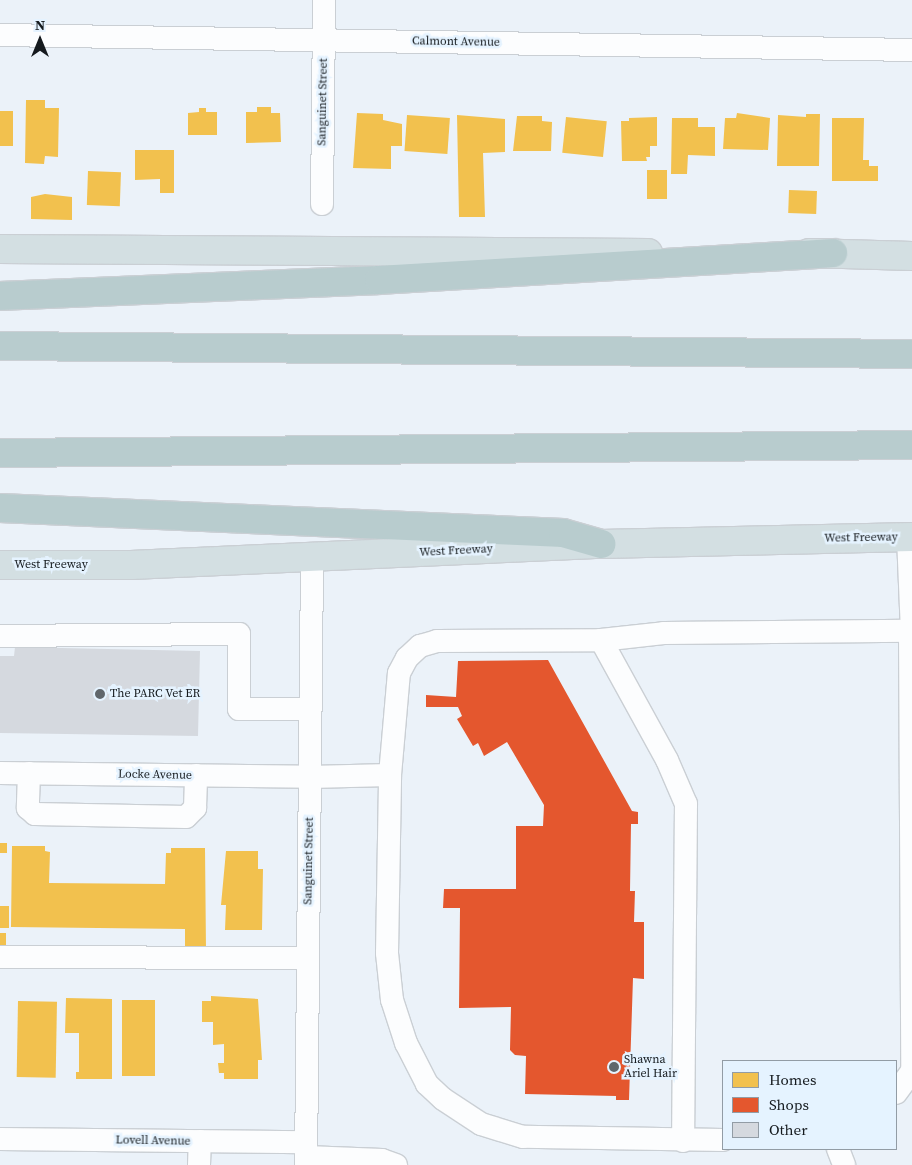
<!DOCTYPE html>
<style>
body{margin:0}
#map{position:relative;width:912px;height:1165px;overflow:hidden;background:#ebf2f9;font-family:"Source Serif 4",serif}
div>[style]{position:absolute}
.homes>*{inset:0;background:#f2c14e;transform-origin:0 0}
.shops>*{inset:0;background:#e4572e}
.building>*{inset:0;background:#d5d9df}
.roads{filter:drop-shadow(1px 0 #cacfd4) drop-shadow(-1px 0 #cacfd4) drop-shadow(0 1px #cacfd4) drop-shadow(0 -1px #cacfd4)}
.minor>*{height:22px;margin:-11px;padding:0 11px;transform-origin:11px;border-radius:11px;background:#fcfdfe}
.major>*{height:28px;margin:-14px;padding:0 14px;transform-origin:14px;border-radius:14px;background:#d3dfe2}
.highway>*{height:28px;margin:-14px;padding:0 14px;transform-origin:14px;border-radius:14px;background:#b8ccce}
.dots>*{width:14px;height:14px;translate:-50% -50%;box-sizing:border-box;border:2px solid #e5f3ff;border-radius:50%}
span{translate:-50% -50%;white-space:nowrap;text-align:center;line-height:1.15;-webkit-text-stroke:5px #e5f3ff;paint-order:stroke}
.street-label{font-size:12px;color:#151a1e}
.poi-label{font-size:12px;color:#151a1e}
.left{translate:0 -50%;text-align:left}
.legend{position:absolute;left:722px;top:1060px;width:175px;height:90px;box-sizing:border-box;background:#e5f3ff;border:1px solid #929ca5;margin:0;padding:6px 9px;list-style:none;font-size:15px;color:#151a1e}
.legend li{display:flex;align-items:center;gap:10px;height:25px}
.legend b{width:25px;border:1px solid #929ca5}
.north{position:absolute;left:15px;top:15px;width:50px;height:50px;-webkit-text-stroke:4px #e5f3ff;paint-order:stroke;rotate:0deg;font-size:14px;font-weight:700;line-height:20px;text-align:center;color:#151a1e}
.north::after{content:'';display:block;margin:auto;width:18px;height:22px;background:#151a1e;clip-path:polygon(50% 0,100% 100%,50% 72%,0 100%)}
</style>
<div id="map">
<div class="homes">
<i style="clip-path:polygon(26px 100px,45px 100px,45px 108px,59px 108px,58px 157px,45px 156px,44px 164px,25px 163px)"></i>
<i style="clip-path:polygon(257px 107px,271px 107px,271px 113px,280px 113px,281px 142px,246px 143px,246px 112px,257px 112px)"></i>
<i style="clip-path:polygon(199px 108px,206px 108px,206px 112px,217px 112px,217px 135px,188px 135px,188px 113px,199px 112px)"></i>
<i style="left:0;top:111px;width:13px;height:35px"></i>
<i style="clip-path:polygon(357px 113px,383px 114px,383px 120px,402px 124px,402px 146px,391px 146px,391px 169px,353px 168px)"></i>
<i style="clip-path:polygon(737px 113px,770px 118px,768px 150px,723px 149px,725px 118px,736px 118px)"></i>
<i style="clip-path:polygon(806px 114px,820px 114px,819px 166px,777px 166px,778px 115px,806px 117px)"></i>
<i style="left:407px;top:115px;width:43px;height:36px;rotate:4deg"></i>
<i style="clip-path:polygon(457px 115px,505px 119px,505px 152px,483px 153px,485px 217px,459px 217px)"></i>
<i style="clip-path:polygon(517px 116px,542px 116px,542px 121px,552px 122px,551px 151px,513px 151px)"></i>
<i style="left:566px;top:117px;width:41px;height:36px;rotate:6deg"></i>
<i style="clip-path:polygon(657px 117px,657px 146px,650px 146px,650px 157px,646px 157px,647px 161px,622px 161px,621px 121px,629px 121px,629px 118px)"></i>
<i style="clip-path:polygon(672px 118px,698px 118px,698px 127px,715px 127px,715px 156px,688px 155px,687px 174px,671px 174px)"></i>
<i style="clip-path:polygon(832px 118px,864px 118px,863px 160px,869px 160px,869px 166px,878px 166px,878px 181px,832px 181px)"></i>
<i style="clip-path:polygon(135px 150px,174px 150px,174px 193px,160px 193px,160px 179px,135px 180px)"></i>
<i style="left:647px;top:170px;width:20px;height:29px"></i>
<i style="left:88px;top:171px;width:33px;height:34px;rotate:2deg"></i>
<i style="left:789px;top:190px;width:28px;height:23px;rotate:2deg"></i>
<i style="clip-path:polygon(45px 194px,72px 197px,72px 220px,31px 219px,31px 197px)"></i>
<i style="left:0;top:843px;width:7px;height:10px"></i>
<i style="clip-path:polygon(12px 846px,45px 846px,45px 851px,50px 852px,49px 883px,165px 884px,166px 853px,171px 853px,171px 848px,205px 848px,206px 950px,185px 949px,185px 929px,11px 927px)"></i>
<i style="clip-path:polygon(226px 851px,258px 851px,258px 869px,263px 869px,262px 930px,225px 930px,226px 905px,221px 905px)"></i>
<i style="left:0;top:906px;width:9px;height:22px"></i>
<i style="left:0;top:933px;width:6px;height:18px"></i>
<i style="clip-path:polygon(211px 996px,258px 999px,262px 1060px,258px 1060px,258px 1079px,224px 1079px,224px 1073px,219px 1073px,218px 1063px,224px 1063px,224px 1044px,213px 1045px,213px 1022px,202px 1022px,202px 1001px,211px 1001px)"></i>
<i style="clip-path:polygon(66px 998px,112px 999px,112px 1079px,76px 1079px,76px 1072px,79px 1072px,79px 1033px,65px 1033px)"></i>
<i style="left:122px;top:1000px;width:33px;height:76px"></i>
<i style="left:18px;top:1001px;width:39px;height:76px;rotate:1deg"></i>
</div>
<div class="shops">
<i style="clip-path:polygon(548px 660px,632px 811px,638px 812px,638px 824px,631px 824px,630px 891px,635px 891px,634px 922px,644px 922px,644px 979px,633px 978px,629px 1100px,616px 1100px,616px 1096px,525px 1094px,526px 1056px,515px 1055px,510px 1050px,511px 1007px,459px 1008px,460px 908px,443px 908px,444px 889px,516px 889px,516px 826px,543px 826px,544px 805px,507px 742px,484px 756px,478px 743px,473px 746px,457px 719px,462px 716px,458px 707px,426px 707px,426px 695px,456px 697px,458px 661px)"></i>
</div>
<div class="building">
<i style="clip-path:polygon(15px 647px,200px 651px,198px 736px,0 733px,0 656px,14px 656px)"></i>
</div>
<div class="roads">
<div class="minor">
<i style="left:0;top:35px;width:912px;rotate:0.94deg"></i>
<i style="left:322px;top:204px;width:204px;rotate:-89.4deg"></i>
<i style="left:908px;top:537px;width:94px;rotate:87.6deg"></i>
<i style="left:0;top:636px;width:239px;rotate:-0.5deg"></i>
<i style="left:239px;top:634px;width:75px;rotate:90deg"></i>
<i style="left:239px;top:709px;width:71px"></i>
<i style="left:601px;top:640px;width:137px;rotate:61.2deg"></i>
<i style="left:667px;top:760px;width:48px;rotate:66.6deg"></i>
<i style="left:686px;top:804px;width:337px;rotate:90.5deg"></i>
<i style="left:0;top:773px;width:310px;rotate:0.7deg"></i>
<i style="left:310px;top:777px;width:80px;rotate:-1.4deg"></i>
<i style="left:29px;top:773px;width:35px;rotate:92deg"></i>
<i style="left:28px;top:808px;width:9px;rotate:41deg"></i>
<i style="left:35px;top:814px;width:151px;rotate:1.1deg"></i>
<i style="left:186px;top:817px;width:13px;rotate:-45deg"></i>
<i style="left:195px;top:808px;width:33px;rotate:-88deg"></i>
<i style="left:0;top:957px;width:308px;rotate:0.2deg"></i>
<i style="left:0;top:1139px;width:306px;rotate:0.6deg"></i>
<i style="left:723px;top:1140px;width:200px;rotate:-179.1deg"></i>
<i style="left:523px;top:1137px;width:44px;rotate:-162.8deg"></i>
<i style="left:481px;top:1124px;width:45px;rotate:-146.7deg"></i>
<i style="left:443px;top:1099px;width:22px;rotate:-137deg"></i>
<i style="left:427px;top:1084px;width:46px;rotate:-117.1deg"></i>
<i style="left:406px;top:1043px;width:45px;rotate:-108deg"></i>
<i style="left:392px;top:1000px;width:47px;rotate:-96.1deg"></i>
<i style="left:387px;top:953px;width:178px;rotate:-89deg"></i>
<i style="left:390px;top:775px;width:102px;rotate:-85deg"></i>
<i style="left:399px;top:673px;width:17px;rotate:-62deg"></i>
<i style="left:407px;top:658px;width:18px;rotate:-43deg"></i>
<i style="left:420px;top:646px;width:18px;rotate:-16deg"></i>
<i style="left:437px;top:641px;width:164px;rotate:-0.3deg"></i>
<i style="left:601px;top:640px;width:63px;rotate:-6.3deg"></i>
<i style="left:664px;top:633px;width:246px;rotate:-0.5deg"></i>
<i style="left:910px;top:631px;width:440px;rotate:89.7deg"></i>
<i style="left:912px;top:1071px;width:27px;rotate:126deg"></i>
<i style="left:838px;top:1149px;width:17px;rotate:69deg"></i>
<i style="left:306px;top:1157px;width:76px;rotate:2.3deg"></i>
<i style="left:382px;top:1160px;width:15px;rotate:20deg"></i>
<i style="left:199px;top:1165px;width:24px;rotate:-88deg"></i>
<i style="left:306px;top:1165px;width:607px;rotate:-89.43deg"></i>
</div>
<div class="major">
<i style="left:0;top:249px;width:648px;rotate:0.35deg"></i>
<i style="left:809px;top:253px;width:103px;rotate:1.7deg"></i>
<i style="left:0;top:565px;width:131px"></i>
<i style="left:131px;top:565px;width:470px;rotate:-2.6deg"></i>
<i style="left:601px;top:544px;width:311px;rotate:-1.3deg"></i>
</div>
<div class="highway">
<i style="left:0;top:296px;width:379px;rotate:-2.4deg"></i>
<i style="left:379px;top:280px;width:455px;rotate:-3.4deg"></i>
<i style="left:0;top:346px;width:912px;rotate:0.5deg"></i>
<i style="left:0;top:453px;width:912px;rotate:-0.5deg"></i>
<i style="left:0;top:508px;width:564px;rotate:2.54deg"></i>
<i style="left:563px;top:533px;width:40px;rotate:16deg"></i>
</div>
</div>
<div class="dots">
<i style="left:100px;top:694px;background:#60666b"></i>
<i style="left:614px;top:1067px;background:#60666b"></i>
</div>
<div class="street-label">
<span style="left:456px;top:42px;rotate:1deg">Calmont Avenue</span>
<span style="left:323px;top:102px;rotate:-89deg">Sanguinet Street</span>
<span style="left:861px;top:538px;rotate:-1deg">West Freeway</span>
<span style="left:456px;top:551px;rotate:-3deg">West Freeway</span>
<span style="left:51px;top:565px">West Freeway</span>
<span style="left:155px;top:775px;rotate:1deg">Locke Avenue</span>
<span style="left:309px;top:861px;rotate:-89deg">Sanguinet Street</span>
<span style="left:153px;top:1141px;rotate:1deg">Lovell Avenue</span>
</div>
<div class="poi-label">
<span class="left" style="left:110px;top:694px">The PARC Vet ER</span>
<span class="left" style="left:624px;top:1067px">Shawna<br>Ariel Hair</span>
</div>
<ul class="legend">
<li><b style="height:14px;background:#f2c14e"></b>Homes</li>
<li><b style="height:14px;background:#e4572e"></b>Shops</li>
<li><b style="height:14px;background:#d5d9df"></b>Other</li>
</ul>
<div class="north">N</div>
</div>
